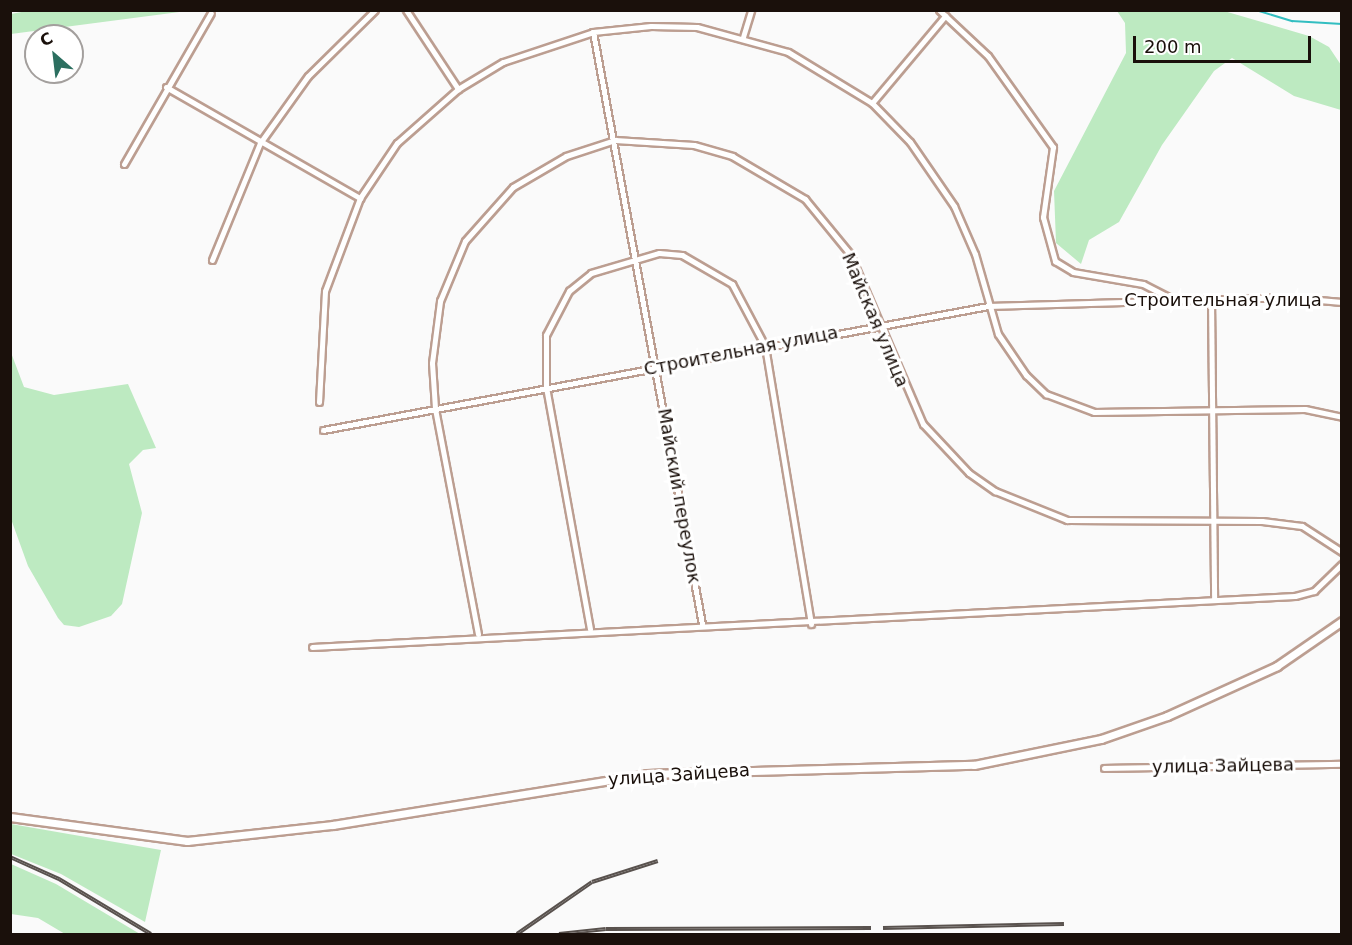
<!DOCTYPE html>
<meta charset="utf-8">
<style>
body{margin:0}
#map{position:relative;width:1352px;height:945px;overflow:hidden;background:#fafafa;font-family:"DejaVu Sans",sans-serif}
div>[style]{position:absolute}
.green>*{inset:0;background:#bdeac1}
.stream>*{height:1.5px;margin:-0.75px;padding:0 0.75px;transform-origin:0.75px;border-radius:0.75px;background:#33bec1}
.roads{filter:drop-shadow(2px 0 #bc9e91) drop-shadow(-2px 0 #bc9e91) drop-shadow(0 2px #bc9e91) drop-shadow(0 -2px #bc9e91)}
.minor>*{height:5px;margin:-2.5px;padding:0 2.5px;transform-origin:2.5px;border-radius:2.5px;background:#fff}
.tertiary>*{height:7px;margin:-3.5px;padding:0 3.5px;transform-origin:3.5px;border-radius:3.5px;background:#fff}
.rail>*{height:4px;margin-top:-2px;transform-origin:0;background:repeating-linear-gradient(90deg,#fff 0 4.5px,#59524e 0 9px);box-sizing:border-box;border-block:2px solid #59524e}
span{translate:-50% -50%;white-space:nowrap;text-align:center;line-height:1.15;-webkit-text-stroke:6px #fff;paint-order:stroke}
.street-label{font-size:18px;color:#1a100b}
.frame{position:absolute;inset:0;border:12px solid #1a100b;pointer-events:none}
.north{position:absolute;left:24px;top:24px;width:60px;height:60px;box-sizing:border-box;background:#fff;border:2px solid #a39f9d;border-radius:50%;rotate:332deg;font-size:16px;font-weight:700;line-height:24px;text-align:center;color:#1a100b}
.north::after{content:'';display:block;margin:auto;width:21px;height:27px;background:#2c6f60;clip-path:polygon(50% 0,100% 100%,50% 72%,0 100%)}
.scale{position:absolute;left:1133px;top:36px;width:178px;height:27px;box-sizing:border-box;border:3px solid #1a100b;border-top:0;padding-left:8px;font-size:18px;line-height:21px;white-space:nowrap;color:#1a100b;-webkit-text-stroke:4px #fff;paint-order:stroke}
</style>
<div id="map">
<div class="green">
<i style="clip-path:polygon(32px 10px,187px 10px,187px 11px,11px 34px,11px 14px)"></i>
<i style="clip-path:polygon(1117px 11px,1224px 11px,1309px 36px,1329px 47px,1341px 65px,1341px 110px,1294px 96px,1232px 58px,1214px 71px,1162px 145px,1119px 222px,1089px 240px,1081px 264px,1056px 243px,1054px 191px,1126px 53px,1125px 23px)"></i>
<i style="clip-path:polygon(10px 350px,24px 387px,54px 395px,128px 384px,156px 448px,143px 450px,129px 464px,142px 513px,122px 604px,111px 616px,79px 627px,64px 625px,58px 618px,28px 566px,11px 519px)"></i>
<i style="clip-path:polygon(11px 824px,161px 850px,145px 922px,61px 874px,11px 854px)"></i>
<i style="clip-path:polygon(11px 864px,56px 884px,140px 934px,65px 934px,38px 918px,11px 914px)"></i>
</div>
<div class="stream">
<i style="left:1256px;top:10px;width:38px;rotate:17deg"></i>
<i style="left:1292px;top:21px;width:50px;rotate:3.4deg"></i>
</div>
<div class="roads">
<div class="minor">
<i style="left:406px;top:10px;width:95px;rotate:56.6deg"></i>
<i style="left:939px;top:10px;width:67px;rotate:43.2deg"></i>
<i style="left:988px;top:56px;width:112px;rotate:54.5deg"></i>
<i style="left:1053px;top:147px;width:71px;rotate:98.1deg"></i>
<i style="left:1043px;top:217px;width:46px;rotate:74.7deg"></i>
<i style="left:1055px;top:261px;width:21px;rotate:31deg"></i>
<i style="left:1073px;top:272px;width:71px;rotate:9.7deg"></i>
<i style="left:1143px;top:284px;width:29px;rotate:27deg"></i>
<i style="left:593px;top:32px;width:602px;rotate:79.57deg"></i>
<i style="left:743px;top:37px;width:28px;rotate:-73deg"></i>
<i style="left:166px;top:87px;width:224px;rotate:29.8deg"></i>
<i style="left:872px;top:103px;width:114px;rotate:-50deg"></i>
<i style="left:124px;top:164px;width:174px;rotate:-60.1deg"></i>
<i style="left:212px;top:260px;width:126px;rotate:-67.7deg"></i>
<i style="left:260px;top:143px;width:82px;rotate:-54.4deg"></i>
<i style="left:308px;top:76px;width:94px;rotate:-44.6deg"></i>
<i style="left:1211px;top:299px;width:301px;rotate:89.4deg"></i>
<i style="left:319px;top:402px;width:111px;rotate:-86.9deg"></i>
<i style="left:325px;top:291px;width:99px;rotate:-69.4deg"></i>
<i style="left:360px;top:198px;width:66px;rotate:-56.1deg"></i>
<i style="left:397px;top:143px;width:81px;rotate:-41.5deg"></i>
<i style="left:458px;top:89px;width:52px;rotate:-31deg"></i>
<i style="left:503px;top:62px;width:95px;rotate:-18.4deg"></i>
<i style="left:593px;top:32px;width:58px;rotate:-5.9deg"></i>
<i style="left:651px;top:26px;width:46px;rotate:1.2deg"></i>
<i style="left:697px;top:27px;width:94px;rotate:15.4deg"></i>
<i style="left:788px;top:52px;width:98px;rotate:31.3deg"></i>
<i style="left:872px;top:103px;width:54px;rotate:45.7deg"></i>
<i style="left:910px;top:142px;width:78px;rotate:55.5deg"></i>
<i style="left:954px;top:206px;width:52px;rotate:66.4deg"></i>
<i style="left:975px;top:254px;width:83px;rotate:74deg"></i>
<i style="left:998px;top:334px;width:50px;rotate:55.7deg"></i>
<i style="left:1026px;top:375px;width:28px;rotate:44deg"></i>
<i style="left:1046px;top:394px;width:51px;rotate:20.6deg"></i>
<i style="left:1094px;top:412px;width:211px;rotate:-0.8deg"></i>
<i style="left:1305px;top:409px;width:38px;rotate:12deg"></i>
<i style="left:323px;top:430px;width:676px;rotate:-10.56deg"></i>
<i style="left:988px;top:306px;width:297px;rotate:-1.7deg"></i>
<i style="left:1285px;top:297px;width:57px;rotate:5deg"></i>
<i style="left:590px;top:629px;width:246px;rotate:-100.3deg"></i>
<i style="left:546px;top:387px;width:52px;rotate:-90deg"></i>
<i style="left:546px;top:335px;width:50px;rotate:-62.4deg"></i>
<i style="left:569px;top:291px;width:28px;rotate:-39deg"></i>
<i style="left:591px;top:273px;width:71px;rotate:-16.4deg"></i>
<i style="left:659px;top:253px;width:23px;rotate:5deg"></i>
<i style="left:682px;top:255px;width:58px;rotate:30.1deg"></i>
<i style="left:732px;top:284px;width:70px;rotate:62deg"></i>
<i style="left:765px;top:346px;width:282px;rotate:80.6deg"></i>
<i style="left:478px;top:634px;width:230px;rotate:-100.8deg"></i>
<i style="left:435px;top:408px;width:45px;rotate:-93.8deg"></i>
<i style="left:432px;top:363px;width:63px;rotate:-82.6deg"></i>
<i style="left:440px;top:301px;width:65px;rotate:-67.4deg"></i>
<i style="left:465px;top:241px;width:72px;rotate:-48.4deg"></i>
<i style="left:513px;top:187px;width:61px;rotate:-30.3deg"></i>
<i style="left:566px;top:156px;width:52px;rotate:-18.1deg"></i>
<i style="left:615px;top:140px;width:79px;rotate:3.6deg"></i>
<i style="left:694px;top:145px;width:40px;rotate:16deg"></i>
<i style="left:732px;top:156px;width:85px;rotate:30.5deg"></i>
<i style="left:805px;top:199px;width:71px;rotate:50.7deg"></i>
<i style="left:850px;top:254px;width:185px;rotate:66.8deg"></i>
<i style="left:923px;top:424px;width:67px;rotate:46.8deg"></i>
<i style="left:969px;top:473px;width:32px;rotate:35deg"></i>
<i style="left:995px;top:491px;width:78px;rotate:21.9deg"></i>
<i style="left:1067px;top:520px;width:195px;rotate:0.3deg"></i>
<i style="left:1262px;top:521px;width:40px;rotate:7.1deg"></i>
<i style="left:1302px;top:526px;width:48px;rotate:33deg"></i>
<i style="left:312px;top:647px;width:984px;rotate:-2.97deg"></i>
<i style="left:1295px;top:596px;width:20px;rotate:-15deg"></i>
<i style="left:1314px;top:591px;width:39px;rotate:-44deg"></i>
<i style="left:1104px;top:768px;width:238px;rotate:-1deg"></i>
</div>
<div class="tertiary">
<i style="left:10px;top:817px;width:179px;rotate:7.7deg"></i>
<i style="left:187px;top:841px;width:147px;rotate:-6.3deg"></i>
<i style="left:333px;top:825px;width:318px;rotate:-9.2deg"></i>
<i style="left:647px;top:774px;width:327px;rotate:-1.6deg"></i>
<i style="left:974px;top:765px;width:130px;rotate:-11.6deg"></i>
<i style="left:1101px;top:739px;width:70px;rotate:-19.2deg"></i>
<i style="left:1167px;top:716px;width:121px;rotate:-24.4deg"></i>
<i style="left:1277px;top:666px;width:79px;rotate:-34.7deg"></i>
</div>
</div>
<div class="rail">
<i style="left:10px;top:857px;width:54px;rotate:24.2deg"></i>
<i style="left:59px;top:879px;width:107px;rotate:30.9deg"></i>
<i style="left:883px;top:928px;width:181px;rotate:-1.3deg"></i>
<i style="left:517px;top:934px;width:91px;rotate:-34.7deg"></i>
<i style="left:592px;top:882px;width:69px;rotate:-17.7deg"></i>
<i style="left:559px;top:934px;width:47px;rotate:-6.1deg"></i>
<i style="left:606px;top:929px;width:265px;rotate:-0.2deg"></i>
</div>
<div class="street-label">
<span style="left:1223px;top:300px">Строительная улица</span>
<span style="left:875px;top:320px;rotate:67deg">Майская улица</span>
<span style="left:741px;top:351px;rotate:-11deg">Строительная улица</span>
<span style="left:679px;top:496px;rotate:80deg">Майский переулок</span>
<span style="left:1223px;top:766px;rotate:-1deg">улица Зайцева</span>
<span style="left:679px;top:775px;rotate:-4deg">улица Зайцева</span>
</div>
<div class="frame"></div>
<div class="north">С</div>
<div class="scale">200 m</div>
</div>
